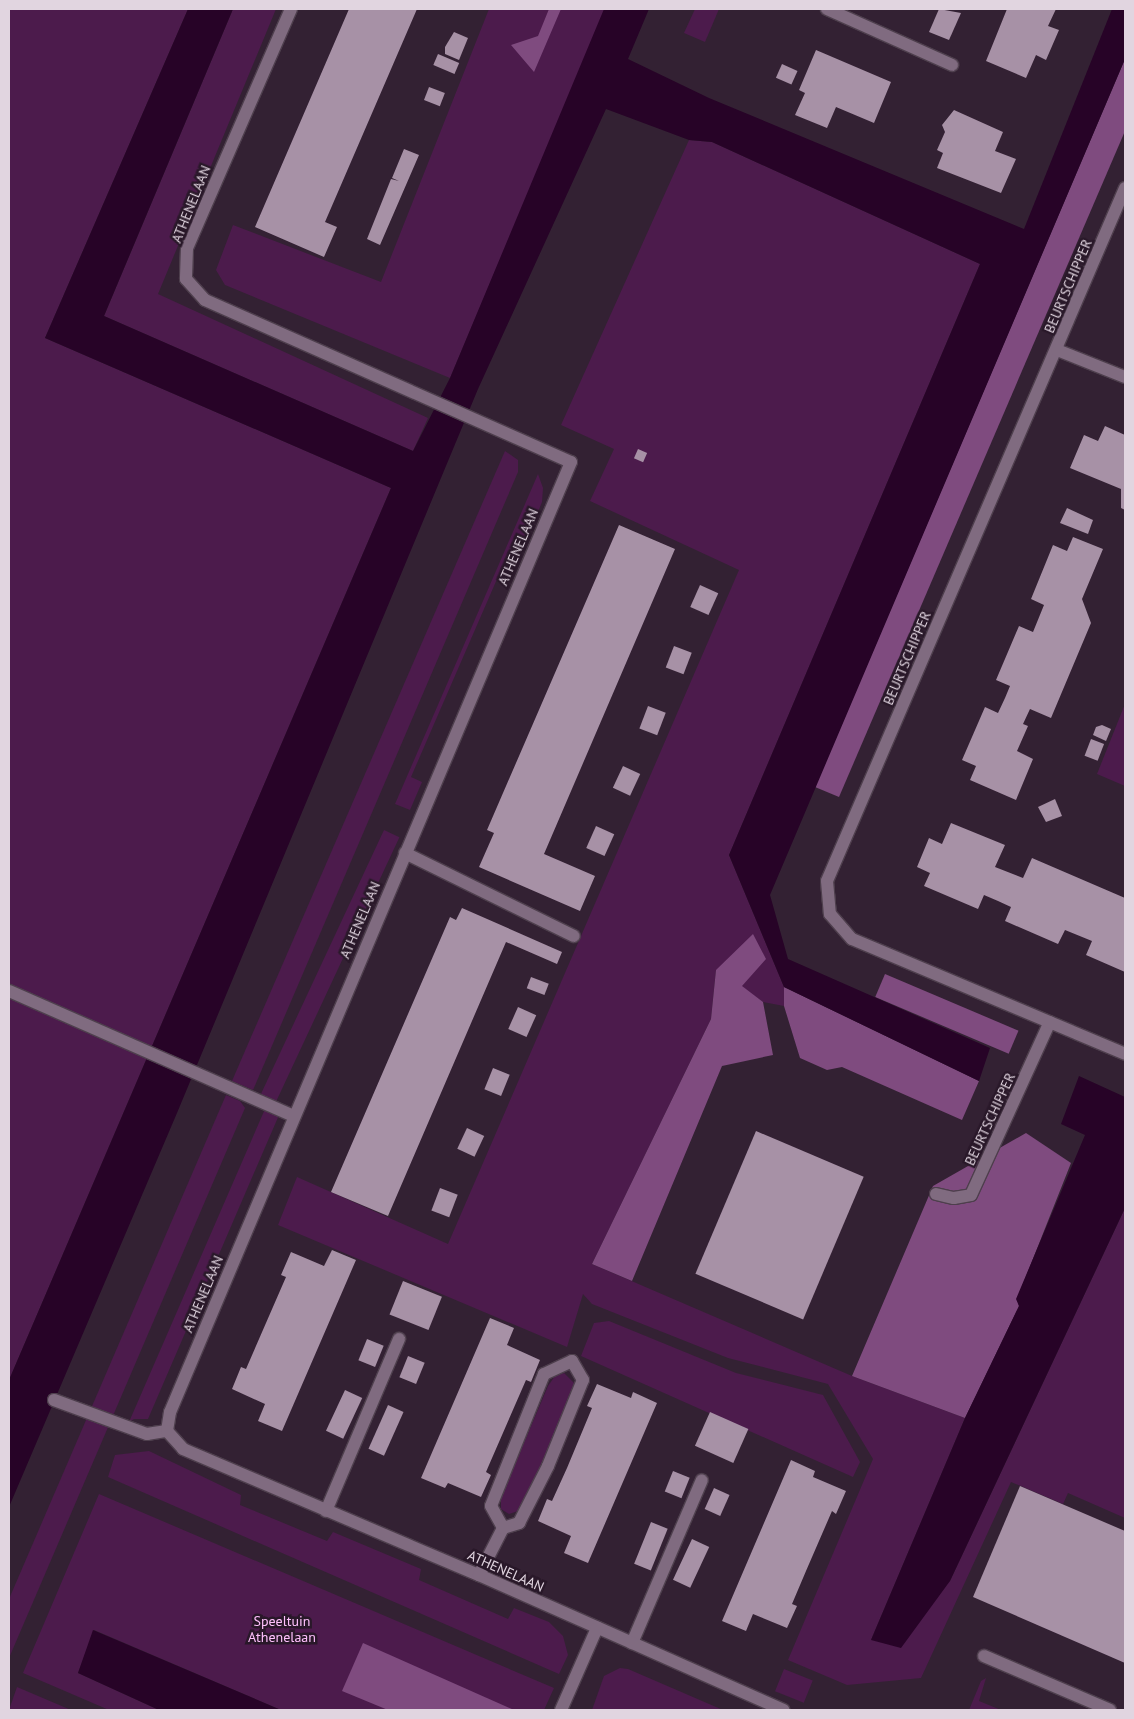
<!DOCTYPE html>
<style>
body{margin:0}
#map{position:relative;width:1134px;height:1719px;overflow:hidden;background:#332133;font-family:"PT Sans",sans-serif}
div>[style]{position:absolute}
.green>*{inset:0;background:#4c1b4c;transform-origin:0 0}
.forest>*{inset:0;background:#7f4b7f;transform-origin:0 0}
.water>*{inset:0;background:#270327}
.building>*{inset:0;background:#a791a6;transform-origin:0 0}
.roads{filter:drop-shadow(1px 0 #4e3f4d) drop-shadow(-1px 0 #4e3f4d) drop-shadow(0 1px #4e3f4d) drop-shadow(0 -1px #4e3f4d)}
.lane>*{height:12px;margin:-6px;padding:0 6px;transform-origin:6px;border-radius:6px;background:#806b80}
.street>*{height:12px;margin:-6px;padding:0 6px;transform-origin:6px;border-radius:6px;background:#806b80}
span{translate:-50% -50%;white-space:nowrap;text-align:center;line-height:1.15;-webkit-text-stroke:5px #291829;paint-order:stroke}
.street-label{font-size:14px;color:#e1d5e0}
.park-label{font-size:14px;color:#fec0fc}
.frame{position:absolute;inset:0;border:10px solid #e1d5e0;pointer-events:none}
</style>
<div id="map">
<div class="green">
<i style="clip-path:polygon(9px 9px,188px 9px,45px 338px,391px 488px,9px 1380px)"></i>
<i style="clip-path:polygon(233px 9px,276px 9px,158px 294px,428px 418px,413px 451px,104px 316px)"></i>
<i style="clip-path:polygon(489px 9px,606px 9px,450px 378px,225px 285px,216px 270px,233px 225px,381px 282px)"></i>
<i style="clip-path:polygon(695px 9px,719px 9px,705px 42px,684px 33px)"></i>
<i style="clip-path:polygon(689px 140px,712px 142px,980px 264px,729px 855px,784px 987px,784px 1006px,763px 1002px,716px 970px,711px 1019px,592px 1264px,852px 1376px,965px 1418px,871px 1640px,950px 1581px,1125px 1208px,1125px 1518px,1068px 1493px,1063px 1504px,1011px 1482px,921px 1678px,847px 1685px,788px 1660px,873px 1459px,828px 1384px,728px 1358px,592px 1304px,583px 1294px,567px 1347px,278px 1225px,297px 1177px,448px 1244px,739px 570px,590px 501px,614px 449px,561px 425px)"></i>
<i style="clip-path:polygon(505px 451px,518px 460px,518px 472px,253px 1090px,232px 1081px)"></i>
<i style="clip-path:polygon(538px 474px,543px 488px,542px 502px,515px 568px,504px 563px,411px 777px,422px 782px,410px 810px,395px 804px)"></i>
<i style="clip-path:polygon(1125px 704px,1125px 786px,1097px 774px)"></i>
<i style="left:384px;top:830px;width:17px;height:292px;rotate:25deg"></i>
<i style="clip-path:polygon(226px 1095px,240px 1101px,245px 1108px,9px 1658px,9px 1599px)"></i>
<i style="clip-path:polygon(265px 1109px,279px 1115px,148px 1419px,134px 1419px,129px 1422px)"></i>
<i style="clip-path:polygon(609px 1321px,736px 1373px,823px 1395px,860px 1462px,853px 1477px,581px 1356px,594px 1323px)"></i>
<i style="clip-path:polygon(564px 1373px,574px 1383px,569px 1402px,528px 1498px,518px 1511px,509px 1514px,501px 1509px,501px 1497px,548px 1386px,555px 1376px)"></i>
<i style="clip-path:polygon(149px 1451px,241px 1495px,240px 1505px,327px 1541px,333px 1532px,421px 1569px,419px 1580px,508px 1619px,514px 1608px,549px 1622px,563px 1636px,568px 1655px,559px 1674px,108px 1477px,115px 1455px)"></i>
<i style="clip-path:polygon(99px 1494px,554px 1688px,544px 1710px,281px 1710px,94px 1630px,78px 1673px,159px 1710px,109px 1710px,23px 1673px)"></i>
<i style="clip-path:polygon(620px 1668px,628px 1669px,723px 1710px,592px 1710px,604px 1676px)"></i>
<i style="left:784px;top:1669px;width:31px;height:24px;rotate:22deg"></i>
<i style="clip-path:polygon(986px 1678px,979px 1701px,1001px 1710px,969px 1710px,981px 1681px)"></i>
<i style="clip-path:polygon(17px 1687px,71px 1710px,9px 1710px)"></i>
</div>
<div class="forest">
<i style="clip-path:polygon(549px 9px,561px 9px,534px 72px,511px 45px,538px 36px)"></i>
<i style="clip-path:polygon(1125px 59px,1125px 131px,839px 797px,815px 787px)"></i>
<i style="clip-path:polygon(753px 934px,766px 959px,742px 986px,763px 1002px,773px 1055px,722px 1066px,632px 1281px,592px 1264px,711px 1019px,716px 970px)"></i>
<i style="left:885px;top:974px;width:145px;height:25px;rotate:23deg"></i>
<i style="clip-path:polygon(784px 987px,979px 1081px,962px 1120px,842px 1067px,827px 1070px,800px 1058px,784px 1006px)"></i>
<i style="clip-path:polygon(1026px 1133px,1071px 1163px,1017px 1299px,1019px 1306px,965px 1418px,852px 1376px,933px 1186px)"></i>
<i style="clip-path:polygon(363px 1643px,514px 1710px,388px 1710px,342px 1691px)"></i>
</div>
<div class="water">
<i style="clip-path:polygon(188px 9px,233px 9px,104px 316px,413px 451px,450px 378px,604px 9px,649px 9px,628px 59px,709px 98px,1024px 229px,1112px 9px,1125px 9px,1125px 59px,770px 895px,788px 959px,990px 1048px,979px 1081px,784px 987px,729px 855px,980px 264px,712px 142px,689px 140px,606px 109px,478px 389px,177px 1113px,9px 1507px,9px 1380px,391px 488px,45px 338px)"></i>
<i style="clip-path:polygon(1079px 1076px,1125px 1097px,1125px 1208px,950px 1581px,901px 1648px,871px 1640px,965px 1418px,1019px 1306px,1016px 1299px,1085px 1135px,1061px 1124px)"></i>
<i style="clip-path:polygon(93px 1630px,281px 1710px,159px 1710px,78px 1673px)"></i>
</div>
<div class="building">
<i style="clip-path:polygon(349px 9px,417px 9px,325px 222px,337px 227px,324px 257px,255px 227px)"></i>
<i style="clip-path:polygon(939px 9px,961px 13px,949px 40px,929px 32px)"></i>
<i style="clip-path:polygon(1007px 9px,1056px 9px,1048px 26px,1059px 30px,1046px 60px,1036px 55px,1026px 78px,986px 61px)"></i>
<i style="clip-path:polygon(454px 32px,468px 38px,459px 60px,445px 54px,445px 47px)"></i>
<i style="clip-path:polygon(816px 50px,891px 82px,874px 123px,836px 107px,827px 128px,795px 115px,805px 93px,799px 90px)"></i>
<i style="left:438px;top:54px;width:23px;height:12px;rotate:23deg"></i>
<i style="left:782px;top:64px;width:17px;height:15px;rotate:24deg"></i>
<i style="left:429px;top:87px;width:17px;height:14px;rotate:21deg"></i>
<i style="clip-path:polygon(954px 110px,1003px 132px,995px 151px,1016px 159px,1001px 193px,937px 168px,943px 153px,937px 150px,945px 132px,942px 125px)"></i>
<i style="clip-path:polygon(404px 149px,419px 155px,380px 245px,367px 239px,391px 179px,399px 181px,392px 178px)"></i>
<i style="clip-path:polygon(1105px 426px,1125px 435px,1125px 510px,1121px 508px,1121px 489px,1070px 468px,1084px 435px,1098px 441px)"></i>
<i style="left:638px;top:449px;width:10px;height:10px;rotate:24deg"></i>
<i style="clip-path:polygon(1067px 508px,1093px 520px,1088px 534px,1060px 523px)"></i>
<i style="clip-path:polygon(619px 525px,675px 549px,544px 854px,595px 876px,580px 911px,479px 867px,494px 833px,487px 830px)"></i>
<i style="clip-path:polygon(1073px 537px,1103px 549px,1082px 599px,1091px 623px,1051px 718px,1030px 709px,1023px 724px,1028px 726px,1017px 751px,1033px 759px,1016px 800px,970px 780px,976px 766px,962px 760px,985px 707px,998px 713px,1005px 698px,1010px 686px,996px 680px,1019px 626px,1033px 632px,1044px 605px,1031px 599px,1053px 545px,1067px 551px)"></i>
<i style="left:700px;top:585px;width:20px;height:24px;rotate:24deg"></i>
<i style="left:674px;top:646px;width:19px;height:23px;rotate:21deg"></i>
<i style="left:648px;top:706px;width:19px;height:24px;rotate:21deg"></i>
<i style="clip-path:polygon(1102px 725px,1111px 729px,1106px 741px,1093px 735px,1096px 727px)"></i>
<i style="left:1091px;top:739px;width:14px;height:18px;rotate:21deg"></i>
<i style="left:623px;top:766px;width:19px;height:24px;rotate:25deg"></i>
<i style="clip-path:polygon(1055px 799px,1062px 816px,1046px 822px,1038px 807px)"></i>
<i style="clip-path:polygon(951px 823px,1005px 845px,995px 867px,1023px 878px,1032px 858px,1125px 898px,1125px 972px,1086px 955px,1092px 941px,1065px 930px,1058px 944px,1005px 921px,1011px 907px,998px 901px,984px 895px,978px 909px,924px 886px,930px 873px,917px 867px,929px 838px,942px 844px)"></i>
<i style="left:596px;top:826px;width:20px;height:24px;rotate:24deg"></i>
<i style="clip-path:polygon(462px 908px,562px 952px,557px 964px,506px 942px,388px 1216px,331px 1192px,450px 917px,456px 920px)"></i>
<i style="left:531px;top:977px;width:19px;height:12px;rotate:21deg"></i>
<i style="left:518px;top:1007px;width:20px;height:24px;rotate:24deg"></i>
<i style="left:493px;top:1068px;width:18px;height:23px;rotate:22deg"></i>
<i style="left:467px;top:1128px;width:19px;height:23px;rotate:25deg"></i>
<i style="left:756px;top:1131px;width:117px;height:155px;rotate:23deg"></i>
<i style="left:440px;top:1188px;width:19px;height:24px;rotate:21deg"></i>
<i style="clip-path:polygon(332px 1250px,356px 1260px,282px 1431px,258px 1421px,265px 1404px,232px 1389px,241px 1367px,246px 1369px,286px 1277px,281px 1275px,291px 1252px,324px 1266px)"></i>
<i style="left:403px;top:1281px;width:42px;height:36px;rotate:22deg"></i>
<i style="clip-path:polygon(490px 1318px,514px 1328px,507px 1345px,540px 1360px,531px 1382px,526px 1380px,489px 1465px,486px 1472px,491px 1475px,481px 1497px,448px 1483px,445px 1488px,421px 1478px)"></i>
<i style="left:367px;top:1339px;width:18px;height:23px;rotate:22deg"></i>
<i style="left:408px;top:1356px;width:18px;height:23px;rotate:22deg"></i>
<i style="clip-path:polygon(597px 1384px,631px 1398px,633px 1392px,657px 1403px,588px 1563px,564px 1553px,571px 1536px,538px 1521px,547px 1499px,552px 1501px,567px 1468px,592px 1408px,587px 1406px)"></i>
<i style="left:345px;top:1390px;width:19px;height:45px;rotate:25deg"></i>
<i style="left:388px;top:1405px;width:17px;height:48px;rotate:24deg"></i>
<i style="left:710px;top:1412px;width:42px;height:37px;rotate:24deg"></i>
<i style="clip-path:polygon(791px 1460px,815px 1471px,813px 1477px,846px 1491px,836px 1514px,832px 1511px,806px 1571px,792px 1604px,797px 1606px,787px 1628px,753px 1614px,746px 1631px,722px 1621px)"></i>
<i style="left:673px;top:1471px;width:18px;height:22px;rotate:22deg"></i>
<i style="clip-path:polygon(1020px 1486px,1125px 1531px,1125px 1663px,973px 1597px)"></i>
<i style="left:714px;top:1488px;width:17px;height:23px;rotate:24deg"></i>
<i style="left:651px;top:1522px;width:18px;height:45px;rotate:22deg"></i>
<i style="left:692px;top:1539px;width:19px;height:45px;rotate:25deg"></i>
</div>
<div class="roads">
<div class="lane">
<i style="left:405px;top:853px;width:188px;rotate:26.2deg"></i>
<i style="left:9px;top:991px;width:311px;rotate:23.7deg"></i>
<i style="left:936px;top:1194px;width:18px;rotate:13deg"></i>
<i style="left:954px;top:1198px;width:17px;rotate:-10deg"></i>
<i style="left:971px;top:1195px;width:190px;rotate:-65.5deg"></i>
<i style="left:54px;top:1400px;width:99px;rotate:20.1deg"></i>
<i style="left:147px;top:1434px;width:20px;rotate:-9deg"></i>
<i style="left:326px;top:1511px;width:187px;rotate:-67deg"></i>
<i style="left:632px;top:1643px;width:177px;rotate:-66.8deg"></i>
<i style="left:984px;top:1656px;width:137px;rotate:23.2deg"></i>
</div>
<div class="street">
<i style="left:291px;top:9px;width:261px;rotate:113.5deg"></i>
<i style="left:187px;top:248px;width:31px;rotate:92deg"></i>
<i style="left:186px;top:279px;width:28px;rotate:48deg"></i>
<i style="left:205px;top:300px;width:400px;rotate:23.9deg"></i>
<i style="left:571px;top:462px;width:1031px;rotate:112.88deg"></i>
<i style="left:170px;top:1412px;width:19px;rotate:99deg"></i>
<i style="left:167px;top:1431px;width:24px;rotate:48deg"></i>
<i style="left:183px;top:1449px;width:322px;rotate:23.1deg"></i>
<i style="left:479px;top:1575px;width:333px;rotate:23.9deg"></i>
<i style="left:827px;top:9px;width:137px;rotate:24.1deg"></i>
<i style="left:1125px;top:188px;width:754px;rotate:113.27deg"></i>
<i style="left:827px;top:881px;width:33px;rotate:85deg"></i>
<i style="left:830px;top:914px;width:33px;rotate:49deg"></i>
<i style="left:852px;top:939px;width:296px;rotate:22.8deg"></i>
<i style="left:1057px;top:350px;width:73px;rotate:21.7deg"></i>
<i style="left:479px;top:1575px;width:53px;rotate:-62.9deg"></i>
<i style="left:503px;top:1528px;width:17px;rotate:-17deg"></i>
<i style="left:519px;top:1523px;width:64px;rotate:-63deg"></i>
<i style="left:548px;top:1466px;width:93px;rotate:-67.9deg"></i>
<i style="left:583px;top:1380px;width:22px;rotate:-120deg"></i>
<i style="left:572px;top:1361px;width:31px;rotate:155deg"></i>
<i style="left:544px;top:1374px;width:142px;rotate:111.9deg"></i>
<i style="left:491px;top:1506px;width:25px;rotate:61deg"></i>
<i style="left:561px;top:1710px;width:90px;rotate:-66.3deg"></i>
</div>
</div>
<div class="street-label">
<span style="left:191px;top:204px;rotate:-68deg">ATHENELAAN</span>
<span style="left:1068px;top:286px;rotate:-67deg">BEURTSCHIPPER</span>
<span style="left:518px;top:547px;rotate:-67deg">ATHENELAAN</span>
<span style="left:907px;top:658px;rotate:-67deg">BEURTSCHIPPER</span>
<span style="left:360px;top:920px;rotate:-67deg">ATHENELAAN</span>
<span style="left:990px;top:1119px;rotate:-65deg">BEURTSCHIPPER</span>
<span style="left:203px;top:1294px;rotate:-67deg">ATHENELAAN</span>
<span style="left:506px;top:1571px;rotate:24deg">ATHENELAAN</span>
</div>
<div class="park-label">
<span style="left:282px;top:1629px">Speeltuin<br>Athenelaan</span>
</div>
<div class="frame"></div>
</div>
